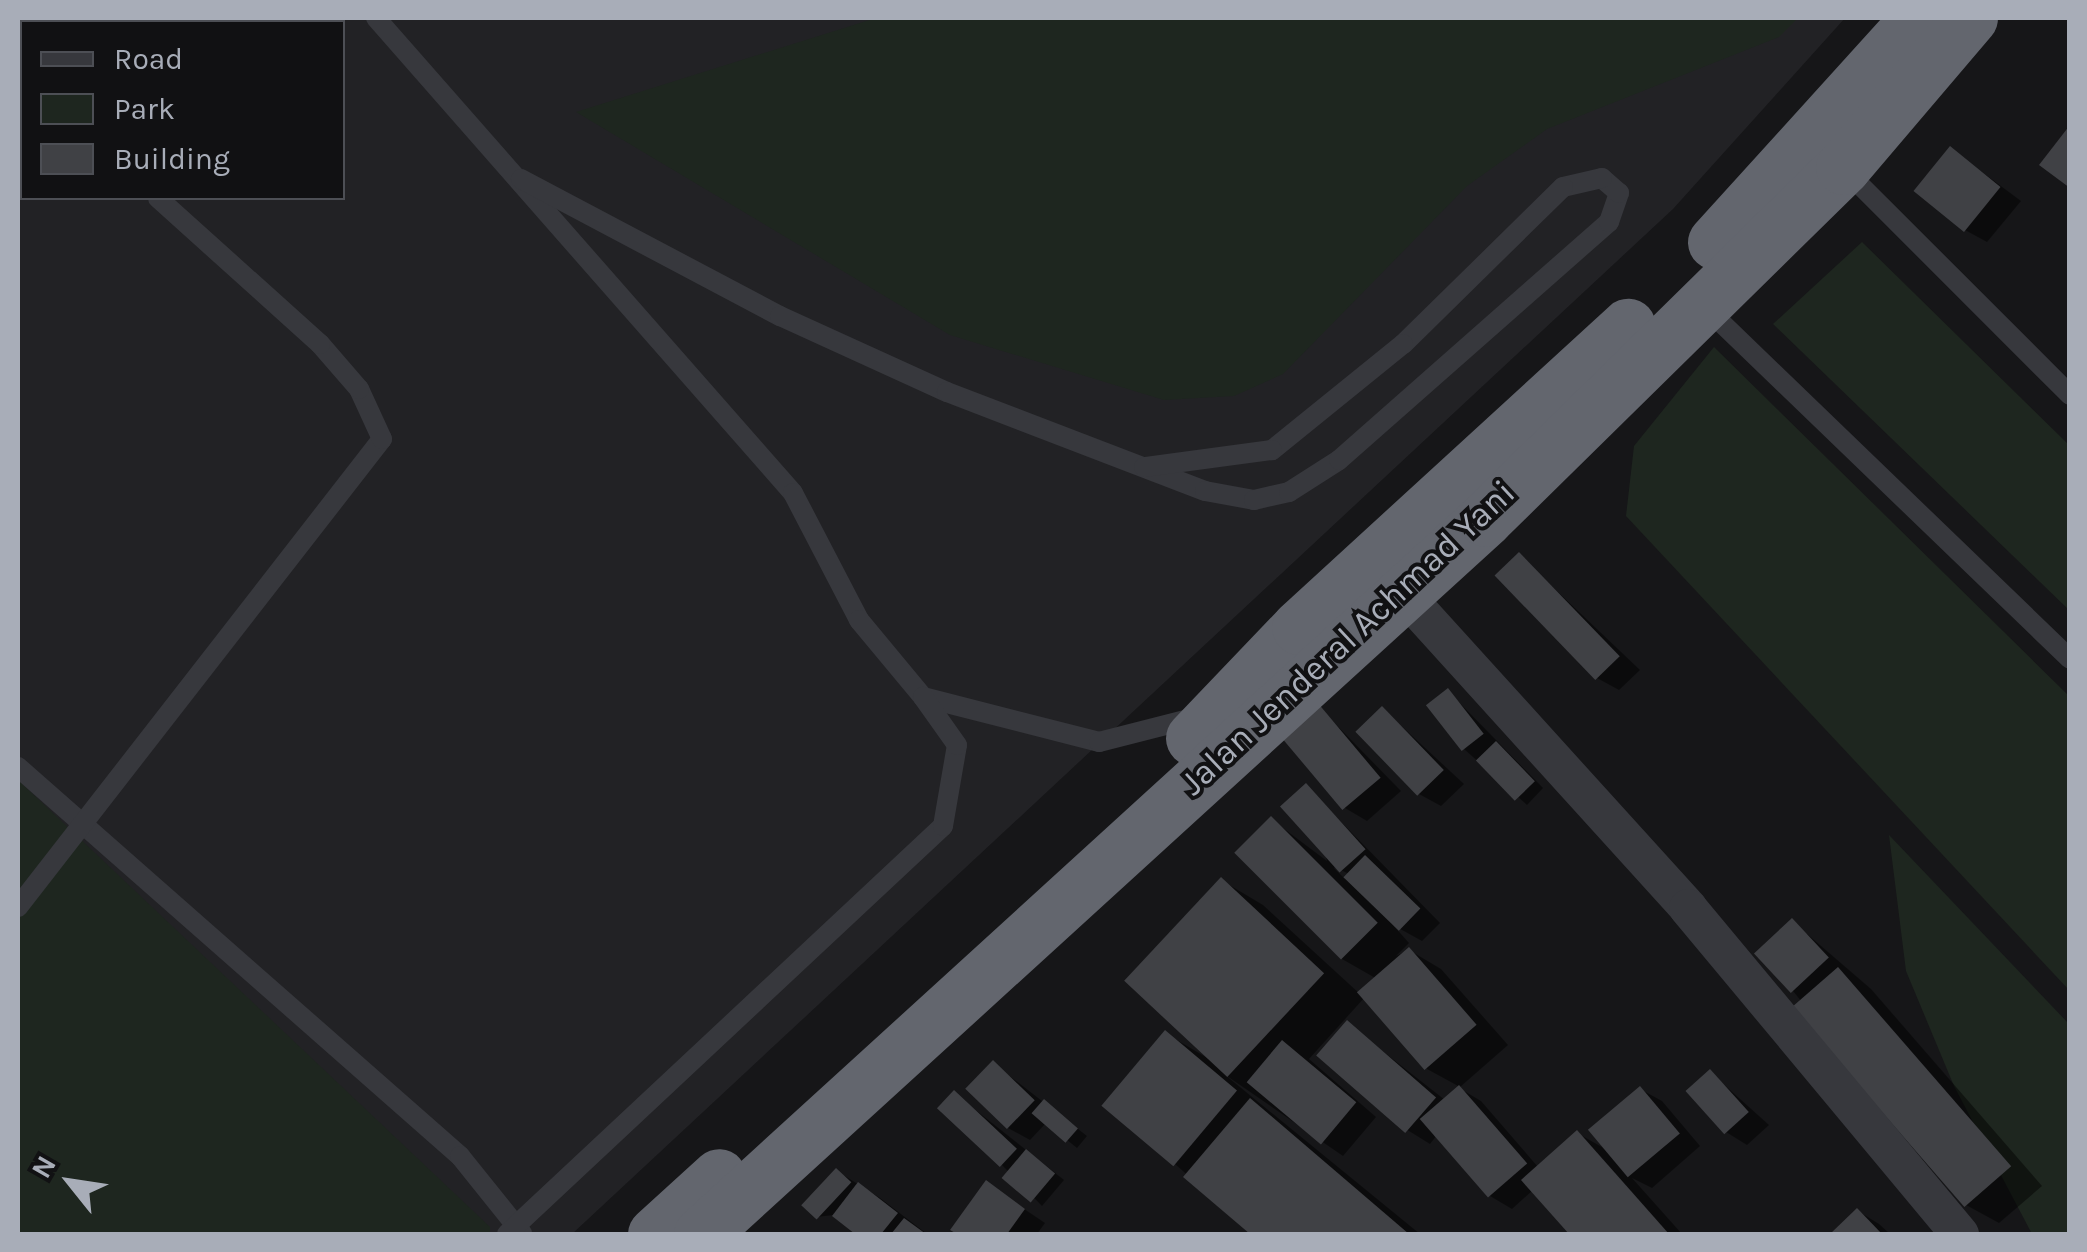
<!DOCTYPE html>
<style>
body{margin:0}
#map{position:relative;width:2087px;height:1252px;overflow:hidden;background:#161618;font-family:Karla,sans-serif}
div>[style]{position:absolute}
.built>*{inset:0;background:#222225}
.green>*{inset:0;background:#1e261f}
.shadow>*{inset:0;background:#0007}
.building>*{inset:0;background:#404145;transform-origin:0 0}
.lane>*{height:20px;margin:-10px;padding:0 10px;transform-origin:10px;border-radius:10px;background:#37383d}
.street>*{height:38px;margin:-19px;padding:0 19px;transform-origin:19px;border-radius:19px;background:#37383d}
.highway>*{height:55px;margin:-27.5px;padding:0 27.5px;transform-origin:27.5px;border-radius:27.5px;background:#63666e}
span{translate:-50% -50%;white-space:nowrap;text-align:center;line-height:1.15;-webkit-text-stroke:8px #111113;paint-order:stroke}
.street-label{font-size:35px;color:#a8adb8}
.frame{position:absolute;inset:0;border:20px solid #a8adb8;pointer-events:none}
.legend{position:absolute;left:20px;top:20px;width:325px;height:180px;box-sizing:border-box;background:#111113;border:2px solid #4d4f55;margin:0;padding:12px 18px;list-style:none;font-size:30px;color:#a8adb8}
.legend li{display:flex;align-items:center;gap:20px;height:50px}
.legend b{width:50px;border:2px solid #4d4f55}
.north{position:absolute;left:20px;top:1132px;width:100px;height:100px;-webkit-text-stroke:8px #111113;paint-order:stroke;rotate:300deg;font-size:28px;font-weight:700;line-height:40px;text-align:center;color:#a8adb8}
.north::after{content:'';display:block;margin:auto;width:35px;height:45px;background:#a8adb8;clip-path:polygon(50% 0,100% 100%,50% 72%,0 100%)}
</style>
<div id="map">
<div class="built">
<i style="clip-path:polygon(evenodd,18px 18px,1845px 18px,1673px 209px,572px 1234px,18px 1234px,18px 18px,22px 22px,342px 22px,342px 198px,22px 198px,22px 22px)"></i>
</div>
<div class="green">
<i style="clip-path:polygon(876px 18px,1798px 18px,1779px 37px,1547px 129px,1467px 186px,1283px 374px,1234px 396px,1164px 400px,950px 335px,576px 112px)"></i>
<i style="clip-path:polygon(1862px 242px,2069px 445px,2069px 610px,1773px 324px)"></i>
<i style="clip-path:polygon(1714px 347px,2069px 696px,2069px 990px,1626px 516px,1634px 446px)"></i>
<i style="clip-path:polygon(18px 780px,490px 1227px,490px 1234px,18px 1234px)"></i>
<i style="clip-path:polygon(1889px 835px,2069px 1024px,2069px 1234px,2032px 1234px,1954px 1086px,1906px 971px)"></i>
</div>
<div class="shadow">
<i style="clip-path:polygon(1951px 149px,2021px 201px,1987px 242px,1965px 230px)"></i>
<i style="clip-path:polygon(1519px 555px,1640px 670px,1619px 690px,1597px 678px)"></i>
<i style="clip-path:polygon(1448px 691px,1543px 788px,1527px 805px,1464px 749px)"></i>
<i style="clip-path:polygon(1317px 705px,1401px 791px,1367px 821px,1345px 808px)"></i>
<i style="clip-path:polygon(1383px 709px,1464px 784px,1441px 806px,1419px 794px)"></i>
<i style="clip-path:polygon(evenodd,1306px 786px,1440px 923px,1422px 941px,1393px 925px,1409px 943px,1396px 956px,1409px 950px,1441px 969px,1508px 1045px,1460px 1087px,1427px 1069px,1365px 997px,1309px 1059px,1376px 1117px,1343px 1156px,1224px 1074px,1420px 1234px,1254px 1234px,1175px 1164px,1165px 1033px,1221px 1066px,1221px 880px,1263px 905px,1360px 994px,1377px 979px,1342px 959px,1271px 819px,1327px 861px,1306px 786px,1335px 867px,1349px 874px,1345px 879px,1334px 868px,1335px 867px)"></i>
<i style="clip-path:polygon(1792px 921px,1871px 989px,2042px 1186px,1999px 1223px,1966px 1205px,1793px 991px)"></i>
<i style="clip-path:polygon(1348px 1024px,1445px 1100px,1459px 1088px,1481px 1101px,1538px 1167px,1577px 1133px,1609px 1151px,1640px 1089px,1662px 1101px,1700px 1146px,1652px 1188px,1632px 1178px,1682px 1234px,1572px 1234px,1533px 1190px,1512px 1209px,1490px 1196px,1437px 1135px,1430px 1144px,1409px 1131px,1321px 1056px)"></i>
<i style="clip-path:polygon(993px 1063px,1087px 1136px,1077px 1148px,1046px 1123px,1030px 1140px,1008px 1128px)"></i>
<i style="clip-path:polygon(1710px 1072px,1769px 1125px,1747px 1145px,1726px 1132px)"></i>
<i style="clip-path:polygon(954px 1093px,1064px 1180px,1042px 1206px,1001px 1164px)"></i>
<i style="clip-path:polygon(837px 1171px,880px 1198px,927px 1234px,859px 1234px,834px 1215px,816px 1217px)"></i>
<i style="clip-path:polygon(987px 1184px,1045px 1223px,1037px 1234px,954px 1229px)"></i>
<i style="clip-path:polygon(1858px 1211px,1879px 1224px,1890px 1234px,1834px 1234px)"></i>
</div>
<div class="building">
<i style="clip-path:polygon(2070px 125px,2070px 188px,2039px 165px)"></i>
<i style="left:1950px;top:146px;width:65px;height:58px;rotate:39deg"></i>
<i style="left:1519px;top:552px;width:145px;height:34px;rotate:46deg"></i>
<i style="left:1448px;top:688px;width:58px;height:28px;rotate:52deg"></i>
<i style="left:1317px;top:702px;width:99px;height:50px;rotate:50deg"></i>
<i style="left:1382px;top:706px;width:89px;height:37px;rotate:46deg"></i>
<i style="left:1496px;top:741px;width:56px;height:28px;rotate:46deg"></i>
<i style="left:1306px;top:783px;width:89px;height:35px;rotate:48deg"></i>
<i style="left:1271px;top:816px;width:151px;height:52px;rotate:45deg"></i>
<i style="left:1365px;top:855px;width:77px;height:31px;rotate:44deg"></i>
<i style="left:1221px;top:877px;width:141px;height:142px;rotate:43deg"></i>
<i style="left:1792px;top:918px;width:54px;height:52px;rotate:47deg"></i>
<i style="left:1409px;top:947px;width:103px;height:69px;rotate:49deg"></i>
<i style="left:1838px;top:967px;width:264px;height:62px;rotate:49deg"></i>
<i style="left:1347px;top:1020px;width:118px;height:47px;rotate:41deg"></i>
<i style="left:1165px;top:1030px;width:94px;height:99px;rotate:40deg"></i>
<i style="left:1282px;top:1040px;width:97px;height:55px;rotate:40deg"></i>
<i style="left:993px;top:1060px;width:58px;height:40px;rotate:44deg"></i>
<i style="left:1710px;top:1069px;width:58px;height:33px;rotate:48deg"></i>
<i style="left:1459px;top:1085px;width:104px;height:52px;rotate:49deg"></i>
<i style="left:1640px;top:1086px;width:62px;height:68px;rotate:50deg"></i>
<i style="left:954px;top:1090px;width:86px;height:25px;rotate:43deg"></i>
<i style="clip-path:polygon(1250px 1098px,1409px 1234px,1250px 1234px,1183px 1177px)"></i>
<i style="left:1044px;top:1099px;width:45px;height:19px;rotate:41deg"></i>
<i style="clip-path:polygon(1577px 1130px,1669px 1234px,1569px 1234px,1521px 1180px)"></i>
<i style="left:1026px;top:1149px;width:38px;height:38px;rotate:40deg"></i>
<i style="left:836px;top:1168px;width:21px;height:51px;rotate:43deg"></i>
<i style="clip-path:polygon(986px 1180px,1025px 1209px,1007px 1234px,957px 1234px,950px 1230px)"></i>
<i style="clip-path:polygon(858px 1182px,898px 1213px,881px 1234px,855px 1234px,832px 1216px)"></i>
<i style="clip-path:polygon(1857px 1208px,1882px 1234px,1830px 1234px)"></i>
<i style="clip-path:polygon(904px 1218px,926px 1234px,891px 1234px)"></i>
</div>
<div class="lane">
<i style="left:376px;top:18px;width:632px;rotate:48.72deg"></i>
<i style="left:793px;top:493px;width:143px;rotate:62.5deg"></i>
<i style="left:859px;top:620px;width:100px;rotate:50.3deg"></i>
<i style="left:923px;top:697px;width:182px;rotate:14.3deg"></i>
<i style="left:1099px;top:742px;width:93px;rotate:-14.3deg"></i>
<i style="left:18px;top:46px;width:6px;rotate:51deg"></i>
<i style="left:1844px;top:169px;width:320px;rotate:45deg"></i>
<i style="left:521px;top:179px;width:293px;rotate:27.9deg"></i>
<i style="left:780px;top:316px;width:183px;rotate:24.5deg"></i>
<i style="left:947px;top:392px;width:276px;rotate:21deg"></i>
<i style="left:1205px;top:491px;width:50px;rotate:10.4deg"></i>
<i style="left:1254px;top:500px;width:36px;rotate:-13deg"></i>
<i style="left:1289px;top:492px;width:59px;rotate:-32.6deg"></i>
<i style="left:1339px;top:460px;width:360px;rotate:-41.4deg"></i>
<i style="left:1609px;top:222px;width:31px;rotate:-71deg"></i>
<i style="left:1619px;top:193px;width:23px;rotate:-139deg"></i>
<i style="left:1602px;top:178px;width:40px;rotate:167deg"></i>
<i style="left:1563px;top:187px;width:224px;rotate:135.5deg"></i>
<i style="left:1403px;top:344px;width:169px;rotate:141deg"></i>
<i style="left:1272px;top:450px;width:129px;rotate:172.4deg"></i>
<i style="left:1704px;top:306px;width:508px;rotate:43.96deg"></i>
<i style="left:18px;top:767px;width:589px;rotate:41.35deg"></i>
<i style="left:460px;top:1156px;width:99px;rotate:51.2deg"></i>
<i style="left:18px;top:907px;width:593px;rotate:-52.13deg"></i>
<i style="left:382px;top:439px;width:55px;rotate:-114.7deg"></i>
<i style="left:359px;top:389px;width:60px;rotate:-130.9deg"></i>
<i style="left:320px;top:344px;width:218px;rotate:-138deg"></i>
<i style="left:507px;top:1234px;width:597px;rotate:-43.1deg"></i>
<i style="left:943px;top:826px;width:82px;rotate:-80.2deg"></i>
<i style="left:957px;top:745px;width:59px;rotate:-125.3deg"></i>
</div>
<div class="street">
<i style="left:1401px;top:591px;width:428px;rotate:47.8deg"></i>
<i style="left:1688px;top:908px;width:425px;rotate:50.2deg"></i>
</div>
<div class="highway">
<i style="left:1715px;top:242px;width:302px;rotate:-47.8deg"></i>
<i style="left:1193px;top:738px;width:153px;rotate:-46.3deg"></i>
<i style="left:1299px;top:627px;width:446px;rotate:-42.5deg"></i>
<i style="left:655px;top:1234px;width:86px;rotate:-42.2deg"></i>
<i style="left:701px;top:1234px;width:1061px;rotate:-42.36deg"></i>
<i style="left:1485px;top:519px;width:502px;rotate:-44.52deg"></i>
<i style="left:1843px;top:167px;width:196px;rotate:-49.6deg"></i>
</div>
<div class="street-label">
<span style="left:1348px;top:638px;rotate:-43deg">Jalan Jenderal Achmad Yani</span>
</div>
<div class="frame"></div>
<ul class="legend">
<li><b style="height:12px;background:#37383d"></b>Road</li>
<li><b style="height:28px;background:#1e261f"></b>Park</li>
<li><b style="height:28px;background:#404145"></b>Building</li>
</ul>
<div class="north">N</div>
</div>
